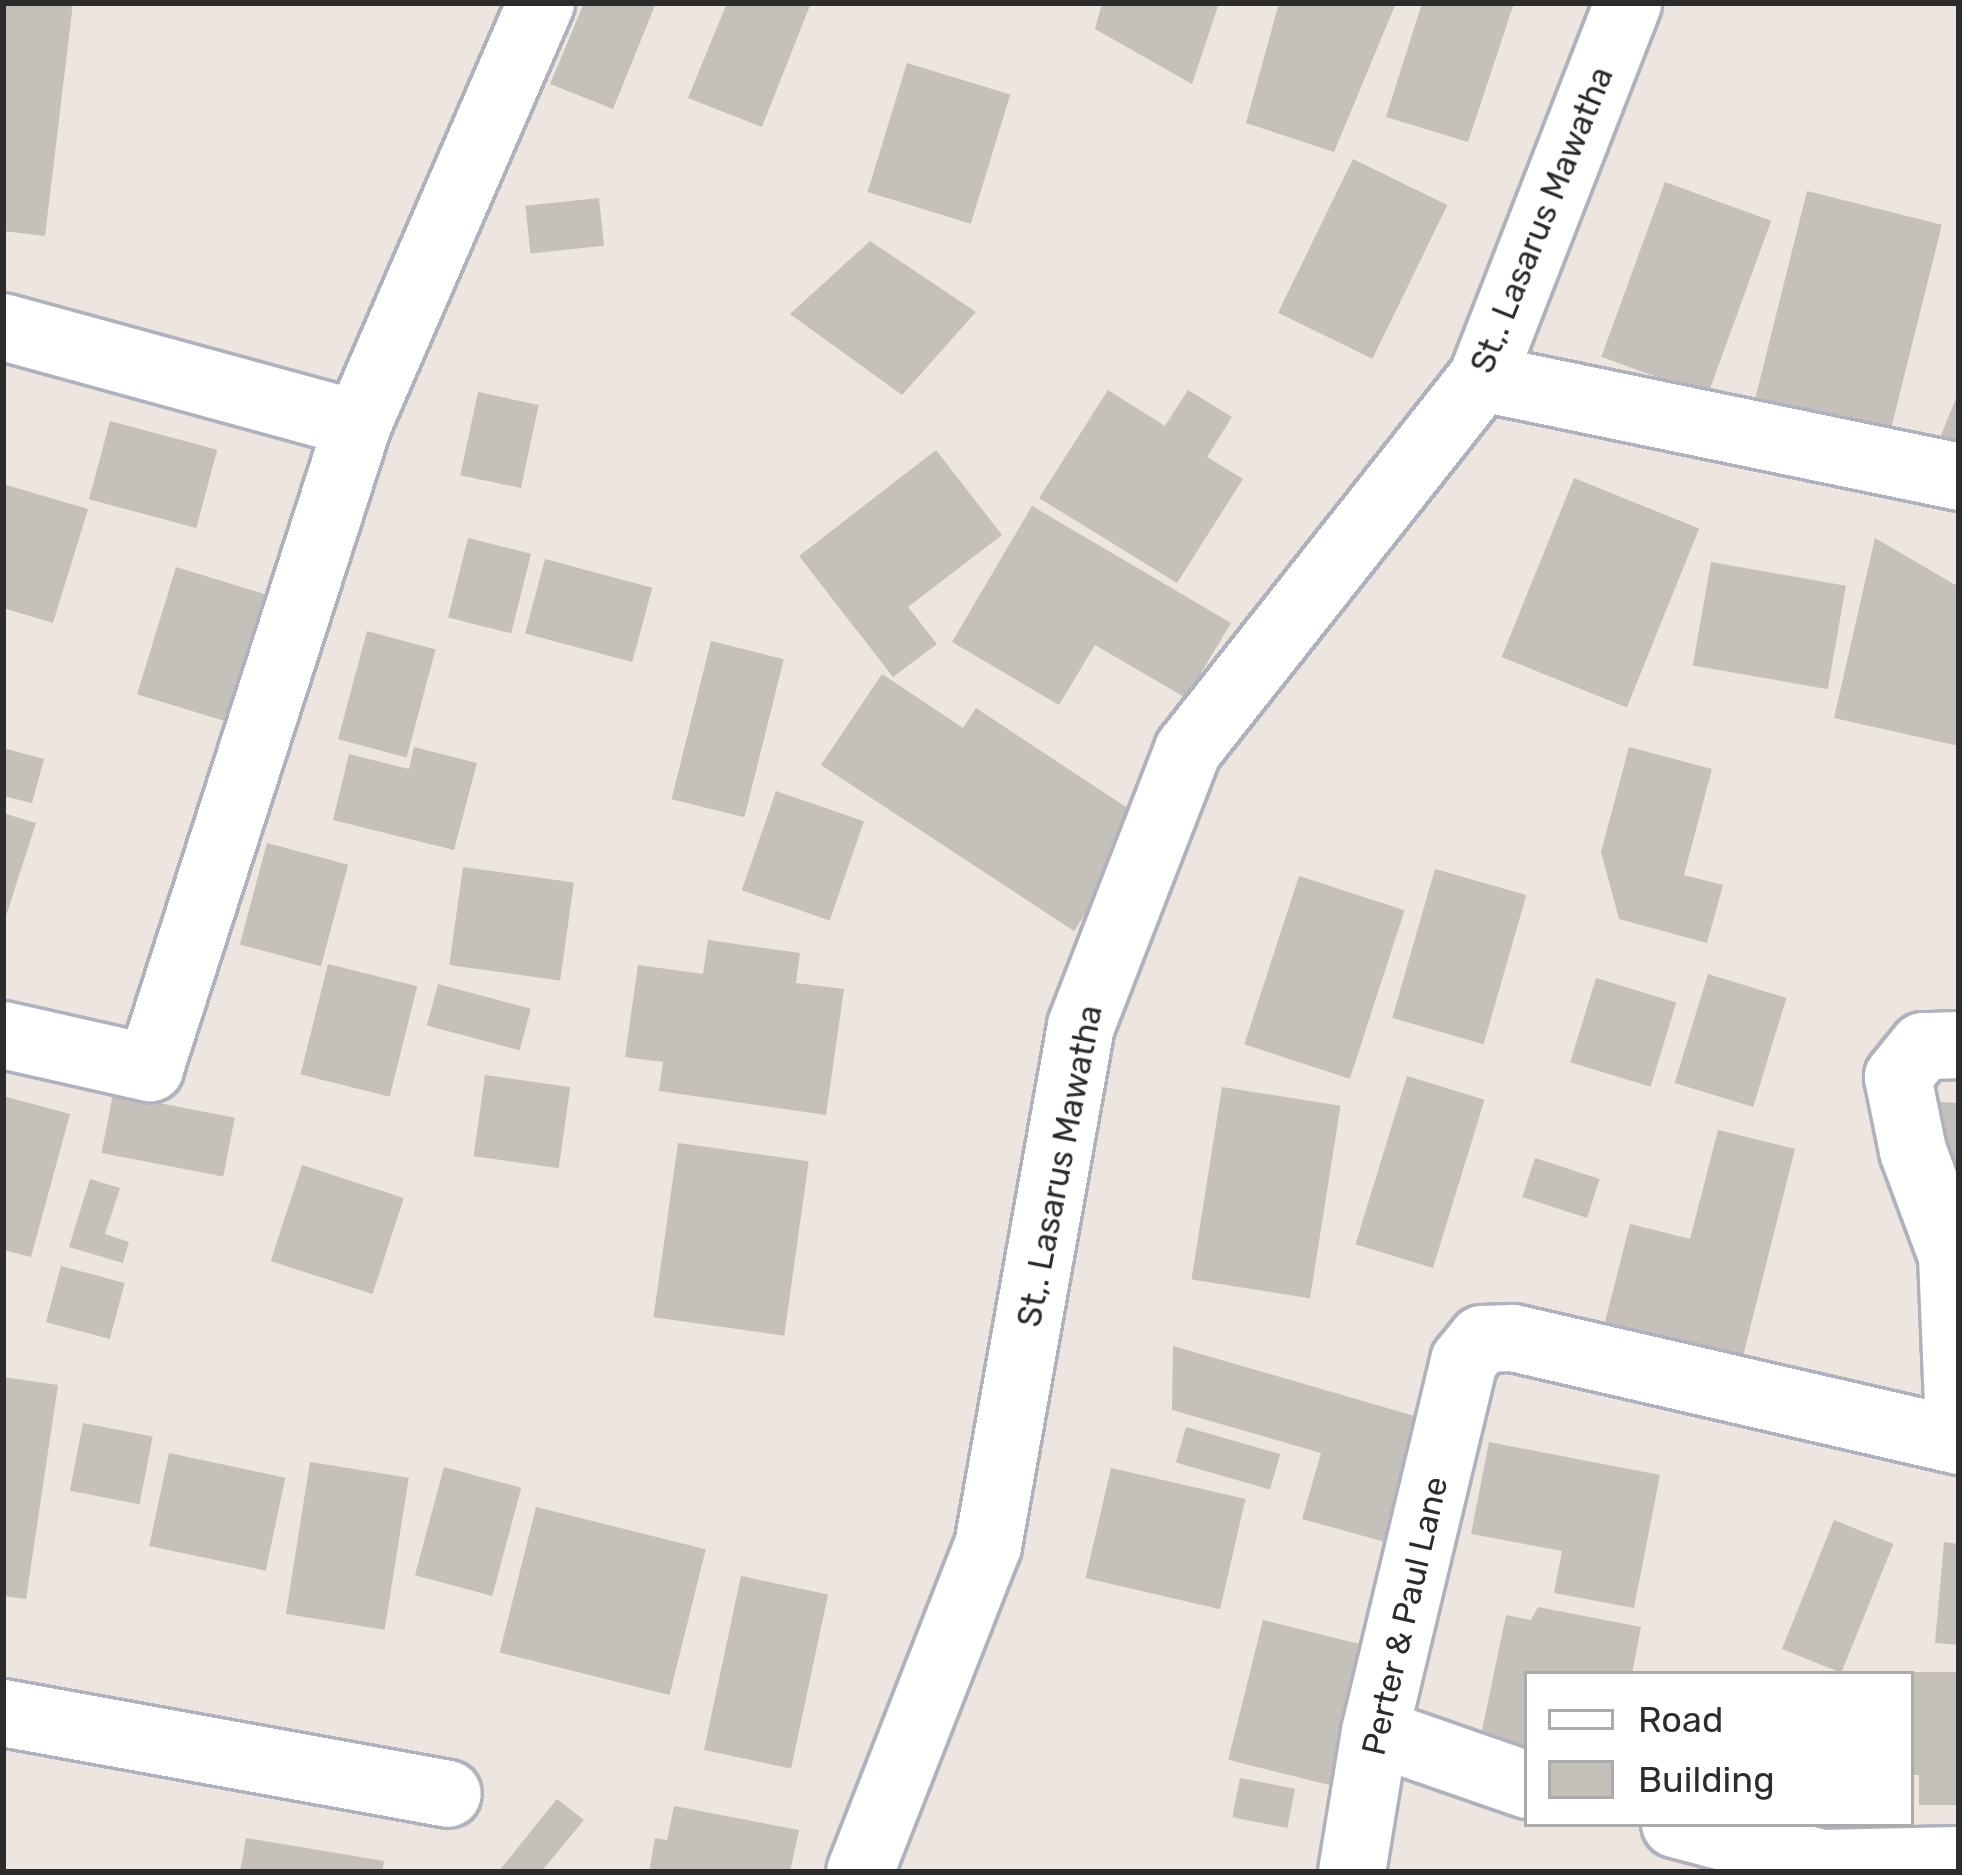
<!DOCTYPE html>
<style>
body{margin:0}
#map{position:relative;width:1962px;height:1875px;overflow:hidden;background:#ede5df;font-family:Rubik,sans-serif}
div>[style]{position:absolute}
.building>*{inset:0;background:#c6c0ba;transform-origin:0 0}
.roads{filter:drop-shadow(3px 0 #afb2bc) drop-shadow(-3px 0 #afb2bc) drop-shadow(0 3px #afb2bc) drop-shadow(0 -3px #afb2bc)}
.minor>*{height:66px;margin:-33px;padding:0 33px;transform-origin:33px;border-radius:33px;background:#fff}
span{translate:-50% -50%;white-space:nowrap;text-align:center;line-height:1.15;-webkit-text-stroke:12px #fff;paint-order:stroke}
.street-label{font-size:33px;color:#2c2c2c}
.frame{position:absolute;inset:0;border:6px solid #2c2c2c;pointer-events:none}
.legend{position:absolute;left:1524px;top:1671px;width:390px;height:156px;box-sizing:border-box;background:#fff;border:3px solid #ababab;margin:0;padding:15px 21px;list-style:none;font-size:36px;color:#2c2c2c}
.legend li{display:flex;align-items:center;gap:24px;height:60px}
.legend b{width:60px;border:3px solid #ababab}
</style>
<div id="map">
<div class="building">
<i style="clip-path:polygon(3px 3px,73px 3px,45px 236px,3px 231px)"></i>
<i style="clip-path:polygon(584px 3px,656px 3px,613px 109px,550px 84px)"></i>
<i style="clip-path:polygon(727px 3px,811px 3px,762px 127px,688px 98px)"></i>
<i style="clip-path:polygon(1102px 3px,1219px 3px,1192px 84px,1095px 29px)"></i>
<i style="clip-path:polygon(1279px 3px,1396px 3px,1334px 152px,1246px 123px)"></i>
<i style="clip-path:polygon(1422px 3px,1514px 3px,1468px 142px,1386px 117px)"></i>
<i style="left:907px;top:63px;width:108px;height:135px;rotate:17deg"></i>
<i style="left:1353px;top:159px;width:105px;height:171px;rotate:26deg"></i>
<i style="left:1665px;top:182px;width:113px;height:186px;rotate:20deg"></i>
<i style="left:1807px;top:191px;width:139px;height:218px;rotate:14deg"></i>
<i style="left:599px;top:198px;width:48px;height:74px;rotate:84deg"></i>
<i style="clip-path:polygon(870px 241px,976px 312px,902px 395px,790px 314px)"></i>
<i style="clip-path:polygon(1108px 390px,1165px 426px,1188px 390px,1232px 417px,1207px 457px,1243px 479px,1177px 583px,1039px 498px)"></i>
<i style="clip-path:polygon(1959px 391px,1959px 442px,1939px 440px)"></i>
<i style="left:478px;top:392px;width:62px;height:85px;rotate:12deg"></i>
<i style="left:110px;top:421px;width:111px;height:81px;rotate:15deg"></i>
<i style="clip-path:polygon(936px 450px,1002px 535px,908px 607px,937px 644px,893px 677px,799px 556px)"></i>
<i style="left:1574px;top:478px;width:135px;height:193px;rotate:22deg"></i>
<i style="clip-path:polygon(3px 484px,88px 509px,53px 623px,3px 608px)"></i>
<i style="clip-path:polygon(1032px 506px,1231px 623px,1186px 698px,1095px 645px,1059px 705px,952px 642px)"></i>
<i style="left:468px;top:538px;width:65px;height:82px;rotate:14deg"></i>
<i style="clip-path:polygon(1875px 538px,1959px 587px,1959px 746px,1834px 718px)"></i>
<i style="left:545px;top:559px;width:111px;height:77px;rotate:15deg"></i>
<i style="left:1711px;top:562px;width:137px;height:105px;rotate:10deg"></i>
<i style="left:176px;top:567px;width:94px;height:133px;rotate:17deg"></i>
<i style="left:367px;top:631px;width:71px;height:112px;rotate:15deg"></i>
<i style="left:711px;top:641px;width:75px;height:163px;rotate:14deg"></i>
<i style="clip-path:polygon(882px 674px,963px 728px,976px 708px,1147px 821px,1074px 931px,821px 765px)"></i>
<i style="clip-path:polygon(414px 747px,477px 763px,454px 850px,333px 820px,349px 754px,409px 769px)"></i>
<i style="clip-path:polygon(1629px 747px,1712px 769px,1684px 875px,1723px 885px,1707px 943px,1619px 919px,1601px 852px)"></i>
<i style="clip-path:polygon(3px 748px,44px 759px,32px 803px,3px 796px)"></i>
<i style="left:776px;top:791px;width:93px;height:105px;rotate:19deg"></i>
<i style="clip-path:polygon(3px 813px,36px 823px,4px 922px,3px 922px)"></i>
<i style="left:267px;top:843px;width:84px;height:105px;rotate:15deg"></i>
<i style="left:463px;top:867px;width:112px;height:99px;rotate:8deg"></i>
<i style="left:1435px;top:869px;width:95px;height:155px;rotate:16deg"></i>
<i style="left:1299px;top:876px;width:111px;height:177px;rotate:18deg"></i>
<i style="clip-path:polygon(708px 940px,800px 953px,796px 983px,844px 989px,826px 1115px,659px 1091px,663px 1062px,625px 1057px,638px 965px,703px 974px)"></i>
<i style="left:328px;top:964px;width:92px;height:114px;rotate:14deg"></i>
<i style="left:1708px;top:974px;width:82px;height:114px;rotate:17deg"></i>
<i style="left:1596px;top:978px;width:84px;height:88px;rotate:17deg"></i>
<i style="left:438px;top:984px;width:96px;height:43px;rotate:15deg"></i>
<i style="left:485px;top:1075px;width:86px;height:82px;rotate:8deg"></i>
<i style="left:1407px;top:1076px;width:81px;height:176px;rotate:17deg"></i>
<i style="left:1222px;top:1087px;width:120px;height:195px;rotate:9deg"></i>
<i style="left:113px;top:1094px;width:124px;height:60px;rotate:11deg"></i>
<i style="clip-path:polygon(3px 1096px,70px 1114px,31px 1257px,3px 1250px)"></i>
<i style="left:1939px;top:1102px;width:20px;height:92px;rotate:3deg"></i>
<i style="clip-path:polygon(1718px 1130px,1795px 1149px,1743px 1356px,1605px 1322px,1630px 1224px,1690px 1239px)"></i>
<i style="left:678px;top:1143px;width:132px;height:176px;rotate:8deg"></i>
<i style="left:1535px;top:1158px;width:68px;height:41px;rotate:18deg"></i>
<i style="left:302px;top:1165px;width:107px;height:101px;rotate:18deg"></i>
<i style="clip-path:polygon(90px 1179px,120px 1188px,105px 1234px,129px 1242px,123px 1263px,69px 1247px)"></i>
<i style="left:61px;top:1266px;width:66px;height:58px;rotate:15deg"></i>
<i style="clip-path:polygon(1173px 1346px,1449px 1426px,1414px 1550px,1302px 1519px,1321px 1453px,1172px 1410px)"></i>
<i style="clip-path:polygon(3px 1377px,58px 1385px,26px 1599px,3px 1596px)"></i>
<i style="left:83px;top:1423px;width:71px;height:69px;rotate:11deg"></i>
<i style="left:1186px;top:1427px;width:98px;height:37px;rotate:16deg"></i>
<i style="clip-path:polygon(1489px 1442px,1660px 1475px,1634px 1608px,1554px 1593px,1562px 1551px,1471px 1534px)"></i>
<i style="left:169px;top:1453px;width:119px;height:95px;rotate:12deg"></i>
<i style="left:310px;top:1462px;width:100px;height:154px;rotate:9deg"></i>
<i style="left:444px;top:1467px;width:80px;height:112px;rotate:15deg"></i>
<i style="left:1111px;top:1468px;width:138px;height:113px;rotate:13deg"></i>
<i style="left:536px;top:1507px;width:175px;height:150px;rotate:14deg"></i>
<i style="left:1834px;top:1520px;width:64px;height:139px;rotate:22deg"></i>
<i style="clip-path:polygon(1944px 1542px,1959px 1544px,1959px 1645px,1935px 1643px)"></i>
<i style="left:741px;top:1576px;width:89px;height:178px;rotate:12deg"></i>
<i style="clip-path:polygon(1538px 1607px,1641px 1627px,1632px 1674px,1527px 1674px,1527px 1755px,1479px 1745px,1506px 1615px,1531px 1620px)"></i>
<i style="left:1263px;top:1620px;width:114px;height:144px;rotate:14deg"></i>
<i style="clip-path:polygon(1911px 1672px,1959px 1672px,1959px 1805px,1919px 1805px,1919px 1775px,1911px 1775px)"></i>
<i style="left:1240px;top:1778px;width:56px;height:40px;rotate:11deg"></i>
<i style="clip-path:polygon(557px 1799px,584px 1820px,541px 1872px,498px 1872px)"></i>
<i style="clip-path:polygon(674px 1806px,799px 1830px,790px 1872px,649px 1872px,655px 1838px,667px 1840px)"></i>
<i style="clip-path:polygon(246px 1838px,384px 1861px,382px 1872px,240px 1872px)"></i>
</div>
<div class="roads">
<div class="minor">
<i style="left:3px;top:327px;width:368px;rotate:15.3deg"></i>
<i style="left:1482px;top:378px;width:487px;rotate:11.7deg"></i>
<i style="left:3px;top:1035px;width:151px;rotate:12.7deg"></i>
<i style="left:150px;top:1068px;width:677px;rotate:-72.1deg"></i>
<i style="left:358px;top:424px;width:459px;rotate:-66.5deg"></i>
<i style="left:1959px;top:1045px;width:36px;rotate:178deg"></i>
<i style="left:1923px;top:1046px;width:40px;rotate:129deg"></i>
<i style="left:1898px;top:1077px;width:76px;rotate:78.5deg"></i>
<i style="left:1913px;top:1151px;width:112px;rotate:69.6deg"></i>
<i style="left:1952px;top:1256px;width:178px;rotate:87.7deg"></i>
<i style="left:3px;top:1713px;width:452px;rotate:10.3deg"></i>
<i style="left:1375px;top:1732px;width:161px;rotate:19.2deg"></i>
<i style="left:1675px;top:1824px;width:152px;rotate:14.9deg"></i>
<i style="left:1822px;top:1863px;width:137px;rotate:-1.3deg"></i>
<i style="left:860px;top:1872px;width:350px;rotate:-68.6deg"></i>
<i style="left:988px;top:1546px;width:528px;rotate:-79.86deg"></i>
<i style="left:1081px;top:1026px;width:296px;rotate:-68.8deg"></i>
<i style="left:1188px;top:750px;width:474px;rotate:-51.7deg"></i>
<i style="left:1482px;top:378px;width:402px;rotate:-68.7deg"></i>
<i style="left:1352px;top:1872px;width:142px;rotate:-80.7deg"></i>
<i style="left:1375px;top:1732px;width:382px;rotate:-76.5deg"></i>
<i style="left:1464px;top:1361px;width:28px;rotate:-51deg"></i>
<i style="left:1482px;top:1339px;width:31px;rotate:-2deg"></i>
<i style="left:1513px;top:1338px;width:458px;rotate:13deg"></i>
</div>
</div>
<div class="street-label">
<span style="left:1542px;top:220px;rotate:-68deg">St,. Lasarus Mawatha</span>
<span style="left:1060px;top:1166px;rotate:-79deg">St,. Lasarus Mawatha</span>
<span style="left:1405px;top:1616px;rotate:-77deg">Perter &amp; Paul Lane</span>
</div>
<div class="frame"></div>
<ul class="legend">
<li><b style="height:15px;background:#fff"></b>Road</li>
<li><b style="height:33px;background:#c6c0ba"></b>Building</li>
</ul>
</div>
